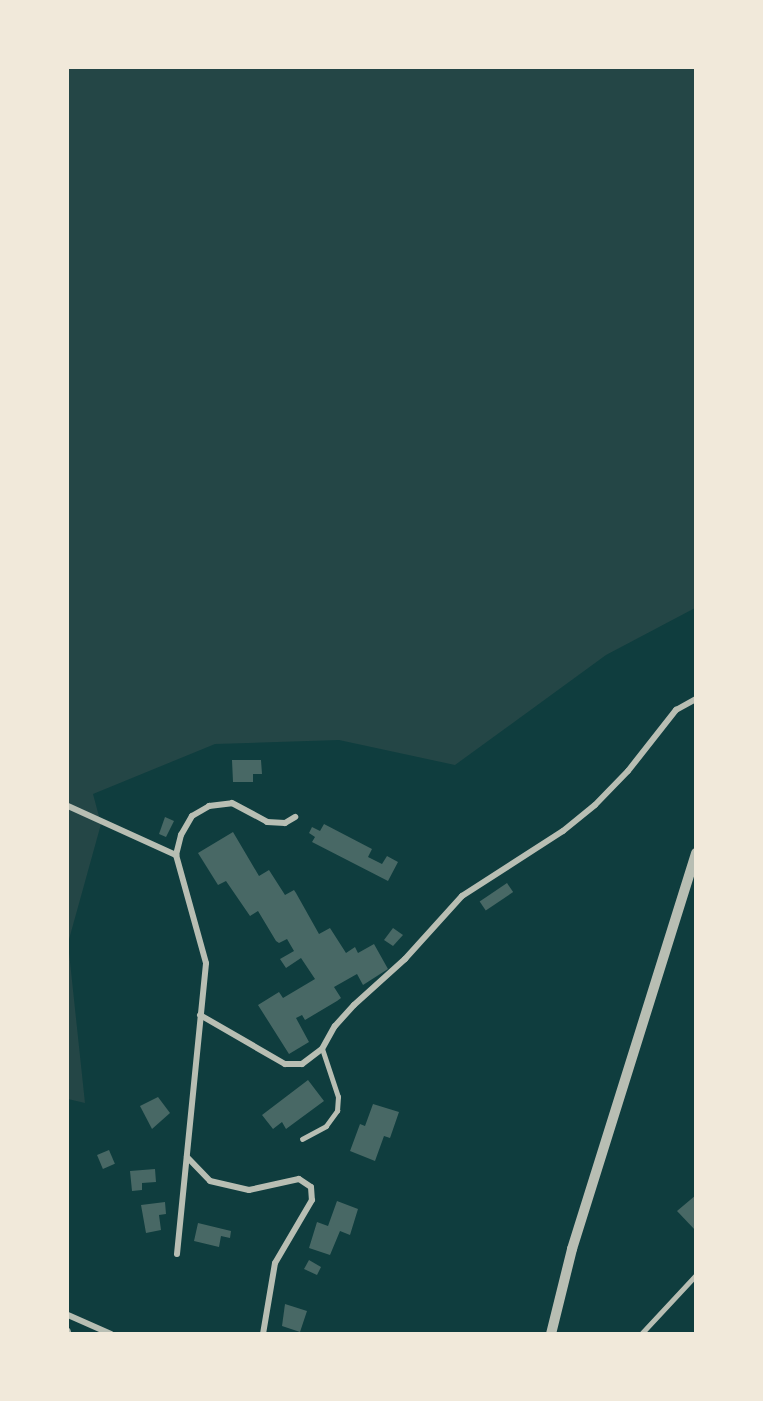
<!DOCTYPE html>
<style>
body{margin:0}
#map{position:relative;width:763px;height:1401px;overflow:hidden;background:#0f3d3e;font-family:"Source Sans 3",sans-serif}
div>[style]{position:absolute}
.green>*{inset:0;background:#244646}
.building>*{inset:0;background:#486865;transform-origin:0 0}
.service>*{height:4.5px;margin:-2.25px;padding:0 2.25px;transform-origin:2.25px;border-radius:2.25px;background:#b8beb3}
.minor>*{height:6px;margin:-3px;padding:0 3px;transform-origin:3px;border-radius:3px;background:#b8beb3}
.tertiary>*{height:10px;margin:-5px;padding:0 5px;transform-origin:5px;border-radius:5px;background:#b8beb3}
span{translate:-50% -50%;white-space:nowrap;text-align:center;line-height:1.15;-webkit-text-stroke:6px #f1e9da;paint-order:stroke}
.frame{position:absolute;inset:0;border:69px solid #f1e9da;pointer-events:none}
</style>
<div id="map">
<div class="green">
<i style="clip-path:polygon(68px 68px,695px 68px,695px 608px,606px 655px,455px 765px,339px 740px,215px 744px,93px 794px,101px 824px,68px 943px,85px 1103px,68px 1099px)"></i>
</div>
<div class="building">
<i style="clip-path:polygon(232px 760px,261px 760px,262px 774px,253px 774px,253px 782px,233px 782px)"></i>
<i style="clip-path:polygon(165px 817px,174px 821px,166px 837px,159px 834px)"></i>
<i style="clip-path:polygon(324px 824px,372px 849px,368px 857px,382px 864px,387px 856px,398px 862px,388px 881px,312px 842px,315px 837px,309px 833px,312px 827px,320px 831px)"></i>
<i style="clip-path:polygon(233px 832px,259px 876px,269px 870px,285px 895px,294px 890px,296px 893px,319px 934px,330px 928px,346px 953px,355px 947px,358px 953px,374px 944px,388px 969px,363px 985px,357px 974px,334px 987px,341px 998px,337px 1001px,305px 1020px,302px 1015px,296px 1018px,309px 1042px,289px 1054px,258px 1005px,279px 992px,283px 998px,315px 979px,301px 958px,286px 968px,280px 959px,294px 951px,287px 939px,279px 943px,276px 941px,258px 911px,250px 916px,226px 881px,218px 885px,198px 853px)"></i>
<i style="left:507px;top:883px;width:11px;height:33px;rotate:56deg"></i>
<i style="clip-path:polygon(393px 928px,403px 935px,393px 946px,384px 940px)"></i>
<i style="clip-path:polygon(308px 1080px,324px 1101px,286px 1129px,282px 1122px,273px 1129px,262px 1115px)"></i>
<i style="clip-path:polygon(158px 1097px,170px 1113px,152px 1129px,140px 1106px)"></i>
<i style="clip-path:polygon(373px 1104px,399px 1112px,390px 1138px,384px 1136px,375px 1161px,350px 1151px,360px 1124px,365px 1126px)"></i>
<i style="left:109px;top:1150px;width:15px;height:13px;rotate:67deg"></i>
<i style="clip-path:polygon(155px 1169px,156px 1182px,142px 1183px,142px 1190px,132px 1191px,130px 1171px)"></i>
<i style="clip-path:polygon(696px 1195px,696px 1231px,677px 1211px)"></i>
<i style="clip-path:polygon(337px 1201px,358px 1209px,350px 1235px,340px 1231px,330px 1255px,309px 1248px,317px 1222px,328px 1226px)"></i>
<i style="clip-path:polygon(165px 1202px,166px 1214px,159px 1215px,161px 1230px,146px 1233px,141px 1205px)"></i>
<i style="clip-path:polygon(198px 1223px,231px 1231px,230px 1238px,221px 1236px,219px 1247px,194px 1241px)"></i>
<i style="clip-path:polygon(309px 1260px,321px 1267px,317px 1275px,304px 1269px)"></i>
<i style="clip-path:polygon(285px 1304px,307px 1311px,300px 1332px,282px 1326px)"></i>
</div>
<div class="service">
<i style="left:302px;top:1139px;width:27px;rotate:-28deg"></i>
<i style="left:326px;top:1126px;width:19px;rotate:-54deg"></i>
<i style="left:337px;top:1111px;width:14px;rotate:-86deg"></i>
<i style="left:338px;top:1097px;width:51px;rotate:-108.4deg"></i>
<i style="left:68px;top:1330px;width:4px;rotate:76deg"></i>
<i style="left:641px;top:1334px;width:81px;rotate:-47deg"></i>
</div>
<div class="minor">
<i style="left:68px;top:806px;width:119px;rotate:24.4deg"></i>
<i style="left:200px;top:1015px;width:98px;rotate:30deg"></i>
<i style="left:285px;top:1064px;width:17px"></i>
<i style="left:302px;top:1064px;width:25px;rotate:-37deg"></i>
<i style="left:322px;top:1049px;width:26px;rotate:-61deg"></i>
<i style="left:335px;top:1026px;width:28px;rotate:-48deg"></i>
<i style="left:354px;top:1005px;width:69px;rotate:-42deg"></i>
<i style="left:405px;top:959px;width:85px;rotate:-47.9deg"></i>
<i style="left:462px;top:896px;width:120px;rotate:-32.8deg"></i>
<i style="left:563px;top:831px;width:41px;rotate:-39.1deg"></i>
<i style="left:595px;top:805px;width:47px;rotate:-45.9deg"></i>
<i style="left:628px;top:771px;width:78px;rotate:-51.8deg"></i>
<i style="left:676px;top:710px;width:23px;rotate:-29deg"></i>
<i style="left:187px;top:1157px;width:33px;rotate:46deg"></i>
<i style="left:210px;top:1181px;width:40px;rotate:13deg"></i>
<i style="left:249px;top:1190px;width:51px;rotate:-12.4deg"></i>
<i style="left:299px;top:1179px;width:14px;rotate:34deg"></i>
<i style="left:311px;top:1187px;width:13px;rotate:86deg"></i>
<i style="left:312px;top:1200px;width:73px;rotate:120.4deg"></i>
<i style="left:275px;top:1263px;width:72px;rotate:99.6deg"></i>
<i style="left:177px;top:1254px;width:292px;rotate:-84.3deg"></i>
<i style="left:206px;top:963px;width:112px;rotate:-105.5deg"></i>
<i style="left:176px;top:855px;width:21px;rotate:-76deg"></i>
<i style="left:181px;top:835px;width:22px;rotate:-60deg"></i>
<i style="left:192px;top:816px;width:20px;rotate:-30deg"></i>
<i style="left:209px;top:806px;width:23px;rotate:-7deg"></i>
<i style="left:232px;top:803px;width:40px;rotate:28deg"></i>
<i style="left:267px;top:822px;width:18px;rotate:3deg"></i>
<i style="left:285px;top:823px;width:12px;rotate:-31deg"></i>
<i style="left:68px;top:1315px;width:47px;rotate:23.8deg"></i>
</div>
<div class="tertiary">
<i style="left:551px;top:1334px;width:88px;rotate:-76.1deg"></i>
<i style="left:572px;top:1249px;width:415px;rotate:-72.6deg"></i>
</div>
<div class="frame"></div>
</div>
